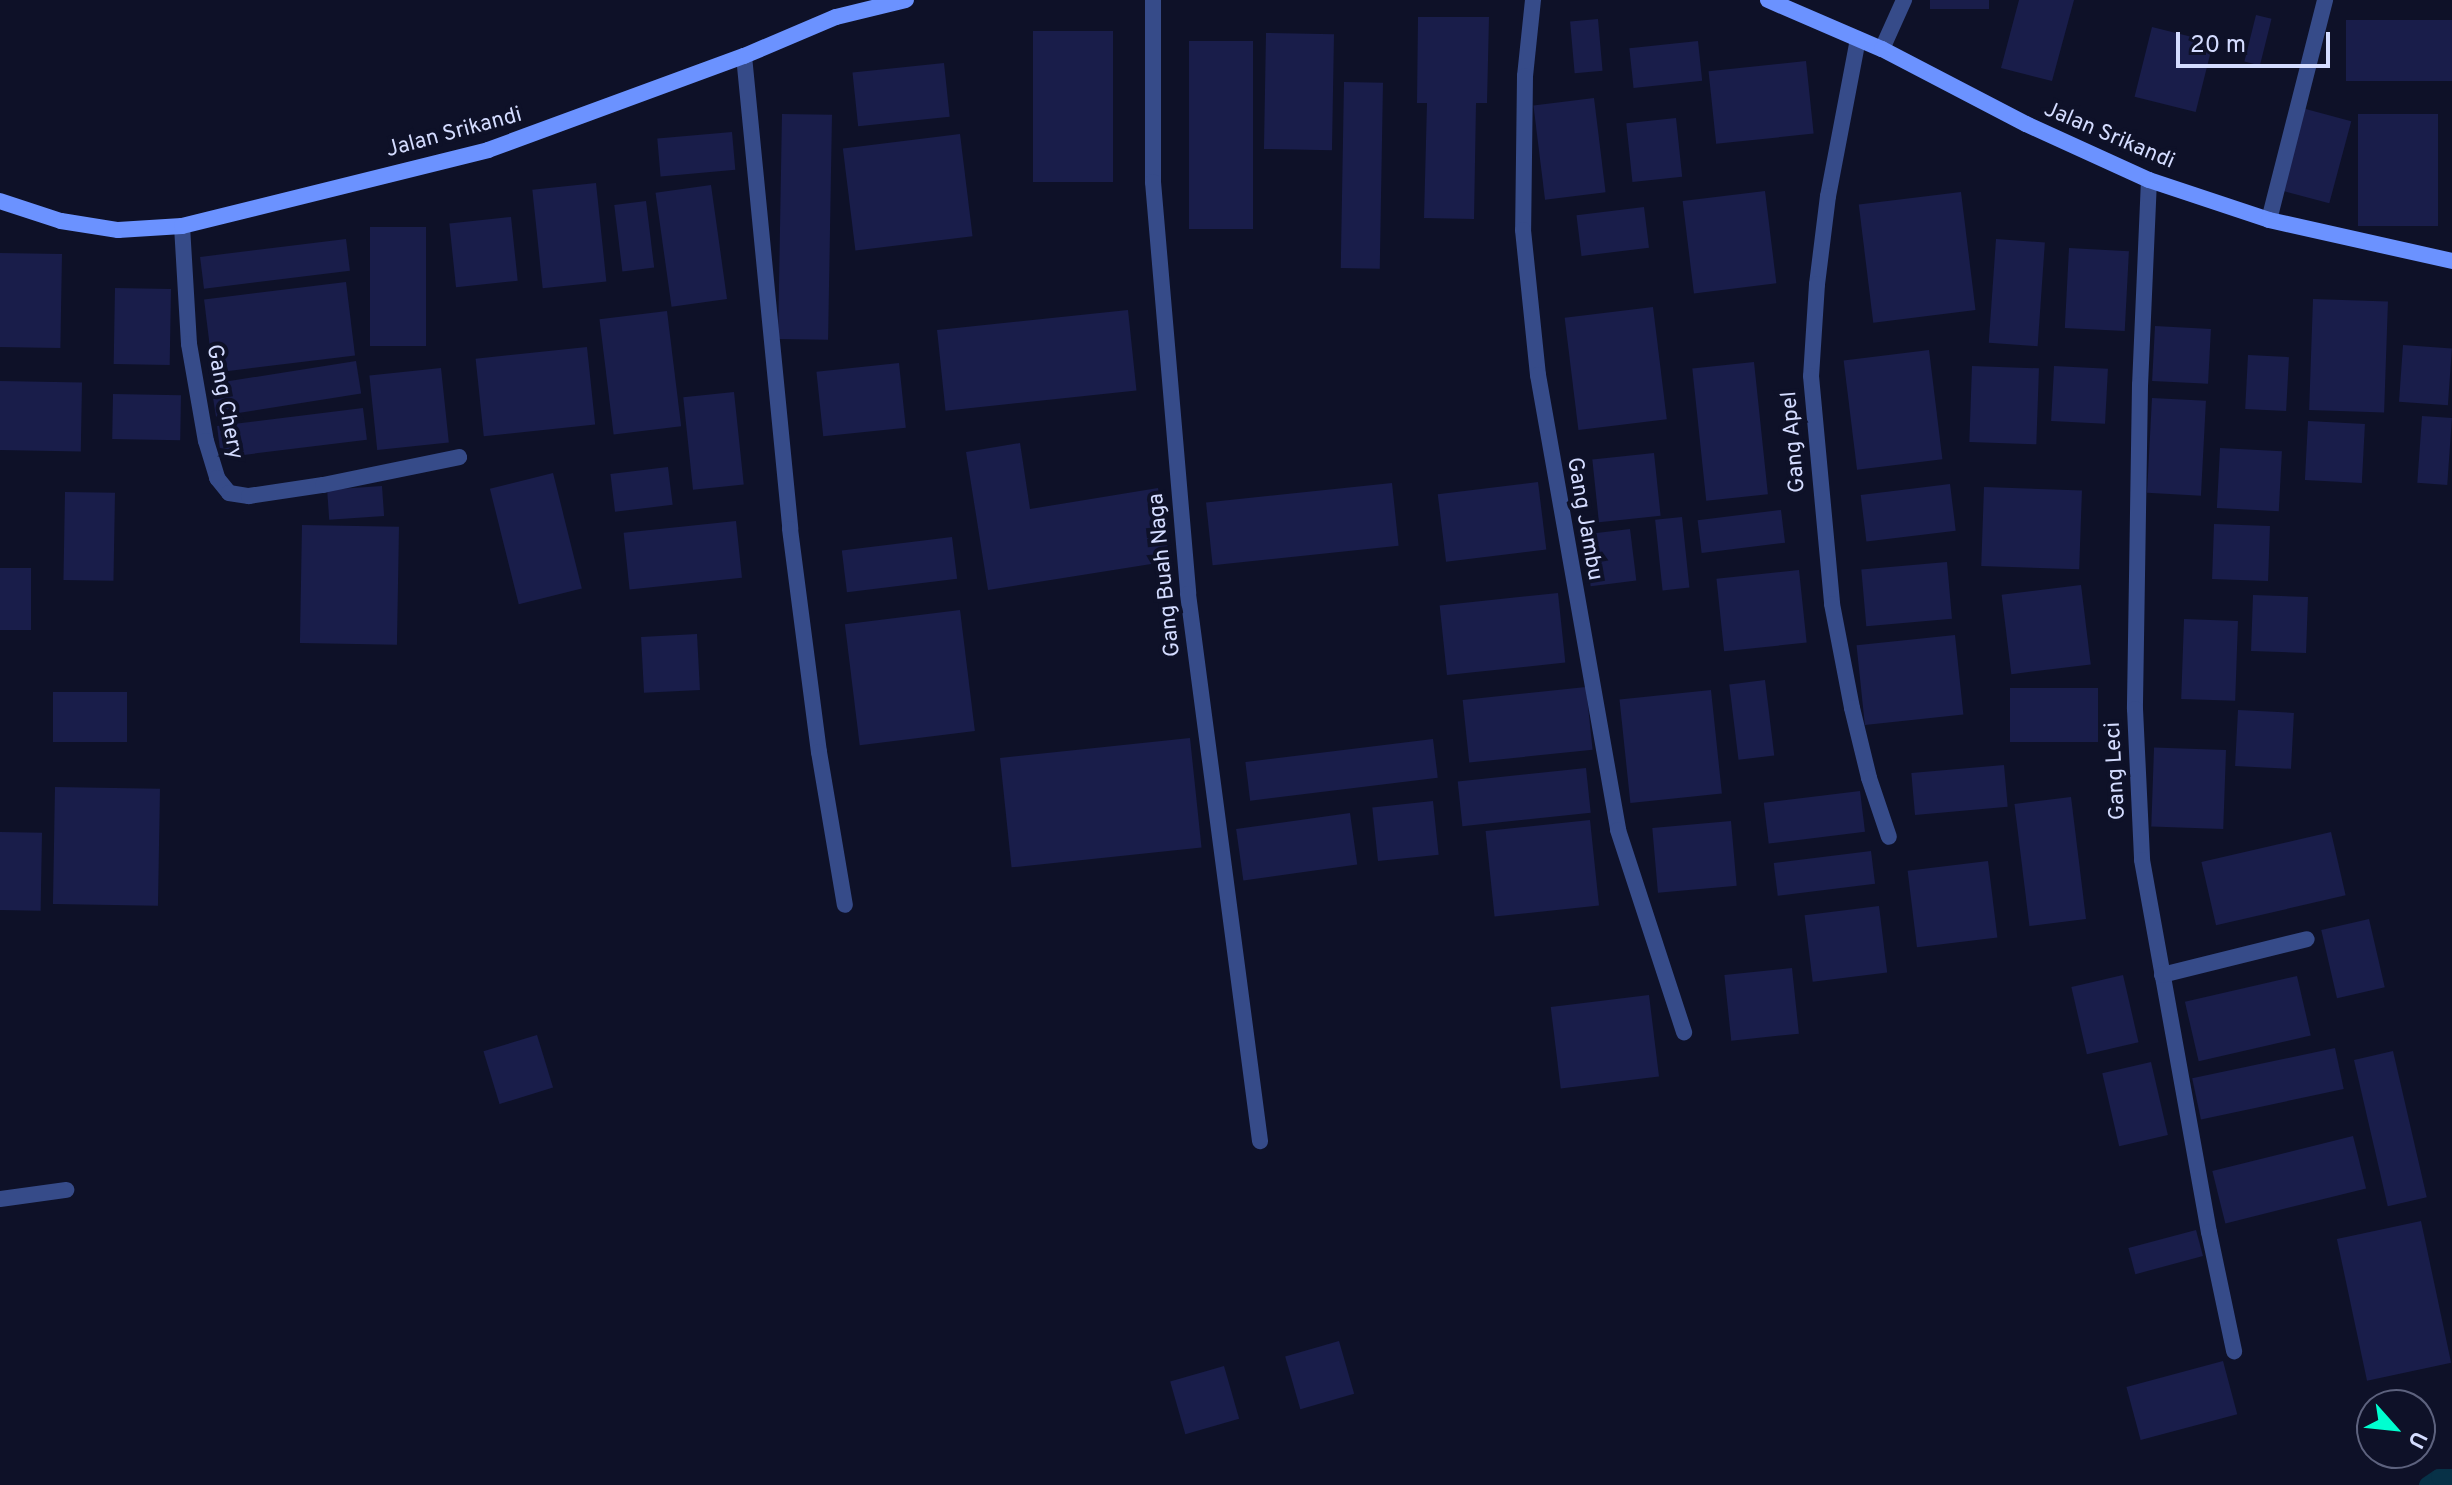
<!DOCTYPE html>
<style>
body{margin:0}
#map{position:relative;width:2452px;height:1485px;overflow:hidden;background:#0e1128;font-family:Overpass,sans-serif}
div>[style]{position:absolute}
.stream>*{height:16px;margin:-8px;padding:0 8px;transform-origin:8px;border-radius:8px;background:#073147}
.building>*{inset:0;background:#191d4a;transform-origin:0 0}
.lane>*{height:16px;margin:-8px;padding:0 8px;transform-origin:8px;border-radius:8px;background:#364b89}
.street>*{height:16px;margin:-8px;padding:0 8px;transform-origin:8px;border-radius:8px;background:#364b89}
.secondary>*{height:16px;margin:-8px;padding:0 8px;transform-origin:8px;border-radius:8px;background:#6b92ff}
span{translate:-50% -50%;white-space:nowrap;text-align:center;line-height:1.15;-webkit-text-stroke:8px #0e1128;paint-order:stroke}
.street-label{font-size:22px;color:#d4dcff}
.north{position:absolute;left:2356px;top:1389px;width:80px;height:80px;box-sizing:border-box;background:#0e1128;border:2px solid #5d627e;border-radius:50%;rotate:117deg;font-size:22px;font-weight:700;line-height:32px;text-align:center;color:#d4dcff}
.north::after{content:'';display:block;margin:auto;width:28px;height:36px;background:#00ffd0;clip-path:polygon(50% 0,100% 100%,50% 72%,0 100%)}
.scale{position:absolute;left:2176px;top:32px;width:154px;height:36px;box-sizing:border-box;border:4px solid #d4dcff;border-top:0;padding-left:10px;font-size:24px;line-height:28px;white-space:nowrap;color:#d4dcff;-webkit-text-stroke:6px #0e1128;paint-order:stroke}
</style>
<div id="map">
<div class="stream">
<i style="left:2427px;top:1485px;width:14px;rotate:-34deg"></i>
<i style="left:2439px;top:1477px;width:13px"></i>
</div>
<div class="building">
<i style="left:1930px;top:0;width:59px;height:9px"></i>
<i style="clip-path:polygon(2019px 0,2074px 0,2052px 81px,2001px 68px)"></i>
<i style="left:2256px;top:15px;width:16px;height:48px;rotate:14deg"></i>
<i style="clip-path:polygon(1418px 17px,1489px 17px,1487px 103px,1476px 103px,1474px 219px,1424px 218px,1427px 103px,1417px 103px)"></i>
<i style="left:1598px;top:19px;width:52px;height:28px;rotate:85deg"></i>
<i style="left:2346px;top:20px;width:106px;height:61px"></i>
<i style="left:2152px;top:27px;width:63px;height:72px;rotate:14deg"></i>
<i style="left:1033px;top:31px;width:80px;height:151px"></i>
<i style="left:1266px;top:33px;width:68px;height:116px;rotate:1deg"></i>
<i style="left:1189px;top:41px;width:64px;height:188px"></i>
<i style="left:1698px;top:41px;width:40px;height:69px;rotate:84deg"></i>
<i style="left:1806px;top:61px;width:73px;height:98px;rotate:84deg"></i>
<i style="left:944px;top:63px;width:54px;height:92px;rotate:84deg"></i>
<i style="left:1344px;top:82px;width:39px;height:186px;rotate:1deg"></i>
<i style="left:1594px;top:98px;width:95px;height:61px;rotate:83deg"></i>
<i style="left:2302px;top:108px;width:51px;height:85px;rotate:15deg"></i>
<i style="left:782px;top:114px;width:50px;height:225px;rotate:1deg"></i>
<i style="left:2358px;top:114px;width:80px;height:112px"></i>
<i style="left:1676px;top:118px;width:59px;height:50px;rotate:84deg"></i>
<i style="left:732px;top:132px;width:38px;height:75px;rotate:85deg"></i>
<i style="left:960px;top:134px;width:103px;height:118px;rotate:83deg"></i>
<i style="left:596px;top:183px;width:99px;height:64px;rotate:84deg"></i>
<i style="left:711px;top:185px;width:115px;height:56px;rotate:82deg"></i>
<i style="left:1765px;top:191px;width:93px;height:83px;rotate:83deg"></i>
<i style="left:1961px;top:192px;width:119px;height:103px;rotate:83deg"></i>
<i style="left:646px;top:201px;width:67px;height:32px;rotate:83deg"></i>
<i style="left:1644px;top:207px;width:41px;height:68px;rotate:83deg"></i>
<i style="left:511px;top:217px;width:64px;height:62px;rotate:84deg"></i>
<i style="left:370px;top:227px;width:56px;height:119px"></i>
<i style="left:346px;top:239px;width:32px;height:147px;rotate:83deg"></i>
<i style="left:1996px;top:239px;width:49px;height:104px;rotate:4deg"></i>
<i style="left:2069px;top:248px;width:60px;height:80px;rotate:3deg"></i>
<i style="left:0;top:253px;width:62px;height:94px;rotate:1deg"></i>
<i style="left:346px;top:282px;width:74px;height:143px;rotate:83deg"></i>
<i style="left:115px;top:288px;width:56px;height:76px;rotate:1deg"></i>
<i style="left:2313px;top:299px;width:75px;height:111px;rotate:2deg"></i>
<i style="left:1653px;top:307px;width:113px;height:89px;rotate:83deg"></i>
<i style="left:1128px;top:310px;width:81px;height:192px;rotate:84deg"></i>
<i style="left:667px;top:311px;width:116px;height:68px;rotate:83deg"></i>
<i style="left:2155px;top:326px;width:56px;height:55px;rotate:3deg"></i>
<i style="left:2403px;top:345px;width:49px;height:57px;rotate:4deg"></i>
<i style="left:587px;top:347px;width:78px;height:112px;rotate:84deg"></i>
<i style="left:1929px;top:350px;width:110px;height:86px;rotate:83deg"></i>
<i style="left:2248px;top:355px;width:41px;height:54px;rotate:3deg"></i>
<i style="left:356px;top:361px;width:33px;height:147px;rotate:81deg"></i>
<i style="left:1754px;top:362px;width:133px;height:62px;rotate:84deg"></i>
<i style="left:899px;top:363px;width:65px;height:83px;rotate:84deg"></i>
<i style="left:1972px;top:366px;width:67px;height:76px;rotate:2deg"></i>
<i style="left:2054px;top:366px;width:54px;height:55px;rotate:3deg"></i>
<i style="left:441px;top:368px;width:75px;height:72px;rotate:84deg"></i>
<i style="left:0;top:381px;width:82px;height:69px;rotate:1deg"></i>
<i style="left:734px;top:392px;width:93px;height:51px;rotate:84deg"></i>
<i style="left:113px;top:394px;width:68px;height:45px;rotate:1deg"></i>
<i style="left:2152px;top:398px;width:54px;height:95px;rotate:3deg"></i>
<i style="left:363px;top:408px;width:32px;height:147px;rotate:83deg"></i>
<i style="left:2422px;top:416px;width:30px;height:67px;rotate:4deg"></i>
<i style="left:2308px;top:421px;width:57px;height:59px;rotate:3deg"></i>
<i style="clip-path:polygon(1020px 443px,1030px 509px,1158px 488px,1170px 561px,988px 590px,966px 452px)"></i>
<i style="left:2220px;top:448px;width:62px;height:60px;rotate:3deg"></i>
<i style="left:1654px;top:453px;width:63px;height:62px;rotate:84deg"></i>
<i style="left:668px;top:467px;width:38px;height:58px;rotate:83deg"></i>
<i style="left:553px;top:473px;width:119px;height:65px;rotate:76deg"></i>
<i style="left:1538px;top:482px;width:68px;height:101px;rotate:83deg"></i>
<i style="left:1392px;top:483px;width:63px;height:187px;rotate:84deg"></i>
<i style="left:1950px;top:484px;width:47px;height:90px;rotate:83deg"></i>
<i style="left:382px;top:486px;width:30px;height:55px;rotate:86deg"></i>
<i style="left:1984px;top:487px;width:98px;height:79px;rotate:2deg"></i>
<i style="left:65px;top:492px;width:50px;height:88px;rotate:1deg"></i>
<i style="left:1781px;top:510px;width:33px;height:84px;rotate:83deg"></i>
<i style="left:1682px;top:517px;width:71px;height:27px;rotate:84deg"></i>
<i style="left:736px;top:521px;width:57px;height:113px;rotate:84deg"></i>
<i style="left:2214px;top:524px;width:56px;height:55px;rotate:2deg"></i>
<i style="left:302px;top:525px;width:97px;height:118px;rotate:1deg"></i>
<i style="left:1630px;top:529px;width:52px;height:46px;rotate:83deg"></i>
<i style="left:952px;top:537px;width:42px;height:111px;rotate:83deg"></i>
<i style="left:1947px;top:562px;width:57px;height:86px;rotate:85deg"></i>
<i style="left:0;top:568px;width:31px;height:62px"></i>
<i style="left:1799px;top:570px;width:73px;height:83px;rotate:84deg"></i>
<i style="left:2081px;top:585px;width:80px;height:80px;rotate:83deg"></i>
<i style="left:1558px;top:593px;width:70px;height:119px;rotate:84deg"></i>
<i style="left:2253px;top:595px;width:55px;height:56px;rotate:2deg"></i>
<i style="left:960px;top:610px;width:122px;height:116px;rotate:83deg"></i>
<i style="left:2184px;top:619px;width:54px;height:80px;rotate:2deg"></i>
<i style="left:697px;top:634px;width:56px;height:56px;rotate:87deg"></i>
<i style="left:1955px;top:635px;width:80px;height:99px;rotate:84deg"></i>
<i style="left:1765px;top:680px;width:76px;height:36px;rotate:83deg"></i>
<i style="left:1586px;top:687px;width:63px;height:124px;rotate:84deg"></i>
<i style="left:2098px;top:688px;width:54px;height:88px;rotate:90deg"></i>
<i style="left:1711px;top:690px;width:104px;height:92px;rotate:84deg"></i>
<i style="left:53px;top:692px;width:74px;height:50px"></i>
<i style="left:2238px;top:710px;width:56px;height:56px;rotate:3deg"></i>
<i style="left:1190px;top:738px;width:110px;height:191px;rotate:84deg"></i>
<i style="left:1433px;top:739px;width:39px;height:189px;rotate:83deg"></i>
<i style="left:2226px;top:750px;width:79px;height:72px;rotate:92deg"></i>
<i style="left:2004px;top:765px;width:42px;height:93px;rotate:85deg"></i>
<i style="left:1586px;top:768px;width:45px;height:129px;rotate:84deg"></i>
<i style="left:55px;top:787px;width:105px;height:117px;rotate:1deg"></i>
<i style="left:1860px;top:791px;width:41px;height:97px;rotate:83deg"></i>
<i style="left:2071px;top:797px;width:123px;height:57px;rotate:83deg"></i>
<i style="left:1433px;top:801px;width:54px;height:61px;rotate:84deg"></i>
<i style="left:1350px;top:813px;width:52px;height:115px;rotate:82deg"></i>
<i style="left:1590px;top:820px;width:86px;height:105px;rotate:84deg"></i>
<i style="left:1731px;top:821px;width:65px;height:79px;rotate:85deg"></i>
<i style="left:0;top:832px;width:42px;height:78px;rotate:1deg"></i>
<i style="left:2331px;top:832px;width:65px;height:133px;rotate:77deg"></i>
<i style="left:1871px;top:851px;width:33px;height:98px;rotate:83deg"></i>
<i style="left:1988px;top:861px;width:77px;height:81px;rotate:83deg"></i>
<i style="left:1879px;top:906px;width:67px;height:75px;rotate:83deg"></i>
<i style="left:2369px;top:919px;width:70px;height:49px;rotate:77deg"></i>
<i style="left:1792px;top:968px;width:66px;height:68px;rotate:84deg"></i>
<i style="left:2123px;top:975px;width:69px;height:53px;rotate:77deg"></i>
<i style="left:2297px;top:976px;width:61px;height:115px;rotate:77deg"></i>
<i style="left:1649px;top:995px;width:82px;height:99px;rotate:83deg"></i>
<i style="left:537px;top:1035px;width:55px;height:56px;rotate:73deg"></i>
<i style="left:2335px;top:1048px;width:42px;height:146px;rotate:78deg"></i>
<i style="left:2393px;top:1051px;width:150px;height:40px;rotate:77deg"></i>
<i style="left:2151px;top:1062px;width:75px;height:50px;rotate:77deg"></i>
<i style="left:2353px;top:1136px;width:54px;height:145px;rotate:76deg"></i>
<i style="left:2421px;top:1221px;width:145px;height:86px;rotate:78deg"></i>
<i style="left:2196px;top:1230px;width:27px;height:70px;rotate:75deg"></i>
<i style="left:1339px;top:1341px;width:55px;height:56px;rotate:74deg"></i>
<i style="left:2223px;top:1361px;width:55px;height:100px;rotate:75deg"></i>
<i style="left:1224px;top:1366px;width:55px;height:56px;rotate:74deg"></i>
</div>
<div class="lane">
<i style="left:1858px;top:39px;width:160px;rotate:100.8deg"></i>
<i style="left:1828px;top:196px;width:89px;rotate:97.1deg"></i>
<i style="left:1817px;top:284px;width:92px;rotate:93.7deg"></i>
<i style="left:1811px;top:376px;width:229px;rotate:84.7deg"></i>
<i style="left:1832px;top:604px;width:106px;rotate:79.1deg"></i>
<i style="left:1852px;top:708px;width:72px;rotate:76.3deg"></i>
<i style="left:1869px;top:778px;width:62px;rotate:71.3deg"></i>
<i style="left:744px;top:56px;width:475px;rotate:84.4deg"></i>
<i style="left:790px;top:529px;width:225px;rotate:82.6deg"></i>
<i style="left:819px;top:752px;width:155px;rotate:80.4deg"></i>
<i style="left:2149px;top:180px;width:205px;rotate:92.5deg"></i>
<i style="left:2140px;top:385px;width:324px;rotate:90.9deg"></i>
<i style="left:2135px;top:709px;width:151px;rotate:87.3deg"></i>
<i style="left:2142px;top:860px;width:378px;rotate:79.8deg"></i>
<i style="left:2209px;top:1232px;width:122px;rotate:78.1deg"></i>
<i style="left:182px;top:226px;width:118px;rotate:86.6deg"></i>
<i style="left:189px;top:344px;width:98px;rotate:80.1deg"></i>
<i style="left:206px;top:441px;width:39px;rotate:73deg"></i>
<i style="left:217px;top:478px;width:19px;rotate:51deg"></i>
<i style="left:229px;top:493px;width:20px;rotate:9deg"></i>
<i style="left:249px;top:496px;width:75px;rotate:-8.5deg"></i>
<i style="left:323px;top:485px;width:139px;rotate:-11.6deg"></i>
<i style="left:0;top:1199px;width:67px;rotate:-7.8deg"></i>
</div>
<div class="street">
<i style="left:1153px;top:0;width:182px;rotate:90deg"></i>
<i style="left:1153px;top:182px;width:413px;rotate:85.1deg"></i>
<i style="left:1188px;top:594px;width:552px;rotate:82.5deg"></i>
<i style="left:1533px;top:0;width:76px;rotate:96deg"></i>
<i style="left:1525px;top:76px;width:154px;rotate:90.7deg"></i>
<i style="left:1523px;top:230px;width:146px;rotate:84.1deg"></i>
<i style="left:1538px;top:375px;width:462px;rotate:80deg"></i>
<i style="left:1618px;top:830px;width:213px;rotate:71.9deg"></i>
<i style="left:1882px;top:49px;width:54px;rotate:-65.8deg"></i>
<i style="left:2269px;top:220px;width:227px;rotate:-75.7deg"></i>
<i style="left:2162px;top:975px;width:149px;rotate:-13.9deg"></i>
</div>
<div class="secondary">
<i style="left:1768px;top:0;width:124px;rotate:23.3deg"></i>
<i style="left:1882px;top:49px;width:162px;rotate:27.5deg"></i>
<i style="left:2026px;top:124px;width:135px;rotate:24.5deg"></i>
<i style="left:2149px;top:180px;width:126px;rotate:18.4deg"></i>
<i style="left:2269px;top:220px;width:188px;rotate:12.6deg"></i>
<i style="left:0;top:201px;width:64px;rotate:18.2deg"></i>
<i style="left:61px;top:221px;width:58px;rotate:9deg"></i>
<i style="left:118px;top:230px;width:64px;rotate:-3.6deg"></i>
<i style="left:182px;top:226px;width:315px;rotate:-13.9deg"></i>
<i style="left:488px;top:150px;width:273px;rotate:-20.2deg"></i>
<i style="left:744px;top:56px;width:100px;rotate:-23deg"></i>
<i style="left:836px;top:17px;width:72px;rotate:-13.7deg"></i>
</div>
<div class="street-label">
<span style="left:454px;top:133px;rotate:-15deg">Jalan Srikandi</span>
<span style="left:2109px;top:136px;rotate:23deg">Jalan Srikandi</span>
<span style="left:224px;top:402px;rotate:79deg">Gang Chery</span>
<span style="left:1794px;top:442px;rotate:-95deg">Gang Apel</span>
<span style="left:1584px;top:519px;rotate:80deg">Gang Jambu</span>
<span style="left:1165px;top:575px;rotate:-96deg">Gang Buah Naga</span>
<span style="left:2116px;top:771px;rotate:-93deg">Gang Leci</span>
</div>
<div class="north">U</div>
<div class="scale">20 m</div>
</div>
